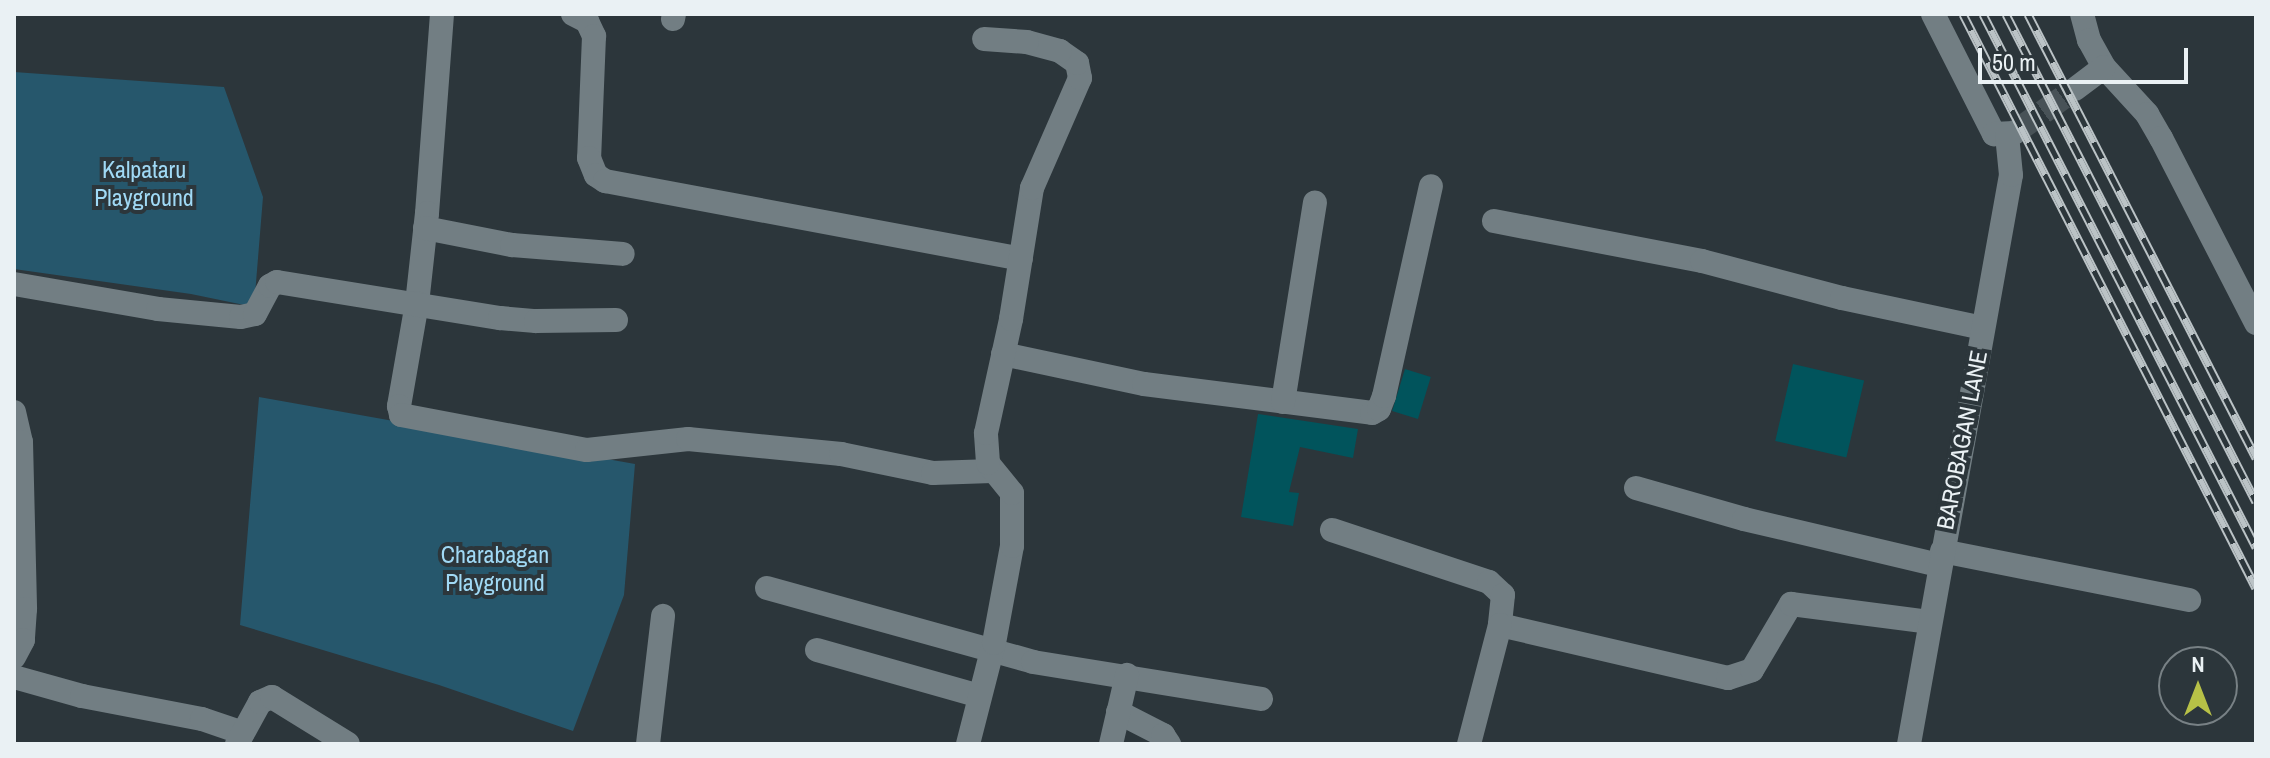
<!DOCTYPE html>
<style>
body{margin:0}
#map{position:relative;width:2270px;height:758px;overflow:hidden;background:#2c363b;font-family:"Archivo Narrow",sans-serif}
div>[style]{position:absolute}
.green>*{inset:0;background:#26576c}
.building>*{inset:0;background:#01545c;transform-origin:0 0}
.minor-tunnel>*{height:24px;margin-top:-12px;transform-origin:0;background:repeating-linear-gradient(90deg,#485257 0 24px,transparent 0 36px)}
.minor>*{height:24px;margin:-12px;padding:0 12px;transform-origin:12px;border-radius:12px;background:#727e83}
.rail>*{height:9px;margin-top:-4.5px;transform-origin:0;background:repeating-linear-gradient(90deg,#2c363b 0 18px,#bbc3c6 0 36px);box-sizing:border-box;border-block:2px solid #bbc3c6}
span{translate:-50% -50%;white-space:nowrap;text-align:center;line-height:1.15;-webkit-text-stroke:8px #2c363b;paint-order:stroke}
.park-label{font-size:24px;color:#a0d9f5}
.street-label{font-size:24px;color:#eaf1f4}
.frame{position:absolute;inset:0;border:16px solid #eaf1f4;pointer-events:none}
.north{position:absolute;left:2158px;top:646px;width:80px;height:80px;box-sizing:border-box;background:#2c363b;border:2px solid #788185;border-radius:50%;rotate:0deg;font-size:22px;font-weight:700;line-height:32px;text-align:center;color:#eaf1f4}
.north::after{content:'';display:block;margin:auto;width:28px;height:36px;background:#b7c147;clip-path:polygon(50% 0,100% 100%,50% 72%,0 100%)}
.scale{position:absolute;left:1978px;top:48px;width:210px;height:36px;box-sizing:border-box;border:4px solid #eaf1f4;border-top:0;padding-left:10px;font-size:24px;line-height:28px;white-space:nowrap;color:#eaf1f4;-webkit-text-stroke:6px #2c363b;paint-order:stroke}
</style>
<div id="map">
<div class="green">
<i style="clip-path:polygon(14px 72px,224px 87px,263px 197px,254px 307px,191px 294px,14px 269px)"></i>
<i style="clip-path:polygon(259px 397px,635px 464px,624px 595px,573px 731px,439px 685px,240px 625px)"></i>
</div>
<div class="building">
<i style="left:1793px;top:364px;width:73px;height:79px;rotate:13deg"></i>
<i style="left:1405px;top:369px;width:27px;height:44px;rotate:17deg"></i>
<i style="clip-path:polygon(1258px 414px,1358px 429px,1353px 458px,1300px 447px,1289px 492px,1299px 493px,1293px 526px,1241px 517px)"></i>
</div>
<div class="minor-tunnel">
<i style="left:2014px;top:133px;width:75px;rotate:-35.8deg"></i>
</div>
<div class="minor">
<i style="left:442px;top:14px;width:200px;rotate:94.3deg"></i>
<i style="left:427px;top:213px;width:91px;rotate:96.3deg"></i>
<i style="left:417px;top:303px;width:105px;rotate:99.9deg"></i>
<i style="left:399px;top:406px;width:9px;rotate:77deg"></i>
<i style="left:401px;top:415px;width:189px;rotate:10.7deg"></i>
<i style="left:587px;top:450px;width:102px;rotate:-6.2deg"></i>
<i style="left:688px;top:439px;width:154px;rotate:5.6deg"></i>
<i style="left:841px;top:454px;width:94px;rotate:11.7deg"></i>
<i style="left:933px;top:473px;width:59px;rotate:-1.9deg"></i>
<i style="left:573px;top:14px;width:16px;rotate:27deg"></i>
<i style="left:587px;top:21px;width:17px;rotate:65deg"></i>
<i style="left:594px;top:36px;width:122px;rotate:92.3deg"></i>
<i style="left:589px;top:158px;width:18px;rotate:68deg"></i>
<i style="left:596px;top:175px;width:11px;rotate:34deg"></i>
<i style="left:605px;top:181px;width:423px;rotate:10.6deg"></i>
<i style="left:1933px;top:14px;width:135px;rotate:63.1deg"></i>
<i style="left:1994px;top:134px;width:20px;rotate:-3deg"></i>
<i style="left:2082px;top:14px;width:27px;rotate:75deg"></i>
<i style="left:2089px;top:40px;width:31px;rotate:61deg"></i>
<i style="left:2104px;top:67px;width:64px;rotate:47.5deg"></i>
<i style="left:2147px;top:114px;width:28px;rotate:60deg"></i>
<i style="left:2161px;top:138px;width:208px;rotate:62.8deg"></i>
<i style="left:673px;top:19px;width:5px;rotate:-79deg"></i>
<i style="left:2075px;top:89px;width:36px;rotate:-37deg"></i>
<i style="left:1494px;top:221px;width:212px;rotate:10.9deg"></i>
<i style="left:1702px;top:261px;width:145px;rotate:14.8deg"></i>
<i style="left:1842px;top:298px;width:144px;rotate:12deg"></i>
<i style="left:425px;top:228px;width:89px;rotate:11.1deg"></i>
<i style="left:512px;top:245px;width:111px;rotate:4.6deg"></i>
<i style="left:14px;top:284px;width:146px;rotate:9.8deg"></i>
<i style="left:158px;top:309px;width:83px;rotate:5.5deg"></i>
<i style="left:241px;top:317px;width:14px;rotate:-12deg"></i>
<i style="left:255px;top:314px;width:32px;rotate:-62deg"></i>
<i style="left:270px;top:286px;width:8px;rotate:-30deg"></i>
<i style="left:277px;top:282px;width:226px;rotate:9.2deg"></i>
<i style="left:500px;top:318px;width:36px;rotate:5deg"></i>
<i style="left:536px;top:321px;width:80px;rotate:-0.7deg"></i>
<i style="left:1003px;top:354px;width:144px;rotate:12deg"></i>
<i style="left:1144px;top:384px;width:230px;rotate:7.2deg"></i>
<i style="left:1372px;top:413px;width:8px;rotate:-30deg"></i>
<i style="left:1379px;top:409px;width:14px;rotate:-69deg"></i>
<i style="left:1384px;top:396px;width:215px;rotate:-77.4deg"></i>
<i style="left:1283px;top:402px;width:202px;rotate:-80.9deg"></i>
<i style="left:14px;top:412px;width:31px;rotate:77deg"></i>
<i style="left:21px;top:442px;width:167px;rotate:88.6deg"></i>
<i style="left:25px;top:609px;width:31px;rotate:94deg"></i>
<i style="left:23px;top:640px;width:19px;rotate:118deg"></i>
<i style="left:1636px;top:488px;width:112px;rotate:16deg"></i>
<i style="left:1744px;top:519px;width:200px;rotate:13.3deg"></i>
<i style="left:1332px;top:530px;width:165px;rotate:18.3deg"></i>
<i style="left:1489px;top:582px;width:19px;rotate:43deg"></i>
<i style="left:1503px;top:595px;width:30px;rotate:96deg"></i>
<i style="left:1500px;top:625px;width:234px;rotate:13.1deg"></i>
<i style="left:1728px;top:678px;width:25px;rotate:-18deg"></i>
<i style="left:1752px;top:670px;width:77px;rotate:-59.4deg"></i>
<i style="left:1791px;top:604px;width:139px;rotate:7.4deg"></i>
<i style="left:1942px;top:551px;width:252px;rotate:11.2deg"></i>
<i style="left:767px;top:588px;width:276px;rotate:15.5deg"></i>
<i style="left:1033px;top:662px;width:231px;rotate:9.2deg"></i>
<i style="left:817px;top:650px;width:169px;rotate:15.8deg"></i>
<i style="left:14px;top:677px;width:71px;rotate:15.6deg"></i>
<i style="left:82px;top:696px;width:122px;rotate:10.9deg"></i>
<i style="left:202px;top:719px;width:43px;rotate:18.9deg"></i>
<i style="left:1118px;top:712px;width:51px;rotate:27.1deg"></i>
<i style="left:1163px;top:735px;width:11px;rotate:56deg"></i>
<i style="left:237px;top:744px;width:48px;rotate:-61.3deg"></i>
<i style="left:260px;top:702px;width:13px;rotate:-23deg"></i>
<i style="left:272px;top:697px;width:89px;rotate:31.7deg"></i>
<i style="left:648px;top:744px;width:129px;rotate:-83.3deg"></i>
<i style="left:968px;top:744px;width:104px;rotate:-75.6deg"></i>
<i style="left:994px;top:643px;width:99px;rotate:-79.5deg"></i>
<i style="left:1012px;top:546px;width:53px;rotate:-90deg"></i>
<i style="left:1012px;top:493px;width:38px;rotate:-129deg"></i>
<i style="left:988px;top:463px;width:30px;rotate:-94deg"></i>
<i style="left:986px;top:433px;width:117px;rotate:-77.6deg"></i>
<i style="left:1011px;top:319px;width:133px;rotate:-80.9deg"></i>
<i style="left:1032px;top:188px;width:120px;rotate:-66.4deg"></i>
<i style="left:1080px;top:78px;width:15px;rotate:-101deg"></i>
<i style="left:1077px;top:63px;width:21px;rotate:-145deg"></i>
<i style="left:1060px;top:51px;width:34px;rotate:-165deg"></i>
<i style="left:1027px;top:42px;width:43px;rotate:-176deg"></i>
<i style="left:1111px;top:744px;width:71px;rotate:-76.9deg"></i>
<i style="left:1469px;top:744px;width:123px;rotate:-75.4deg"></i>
<i style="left:1909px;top:744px;width:578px;rotate:-79.84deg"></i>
<i style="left:2011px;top:175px;width:40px;rotate:-95.7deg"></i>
</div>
<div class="rail">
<i style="left:1963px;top:14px;width:644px;rotate:62.96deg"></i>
<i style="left:1983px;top:14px;width:599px;rotate:62.88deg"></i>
<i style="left:2006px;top:14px;width:548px;rotate:62.87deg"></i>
<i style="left:2028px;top:14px;width:499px;rotate:62.8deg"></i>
</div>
<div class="park-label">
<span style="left:144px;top:184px">Kalpataru<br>Playground</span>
<span style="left:495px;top:569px">Charabagan<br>Playground</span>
</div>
<div class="street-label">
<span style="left:1962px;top:440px;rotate:-79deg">BAROBAGAN LANE</span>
</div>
<div class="frame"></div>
<div class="north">N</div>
<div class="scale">50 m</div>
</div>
